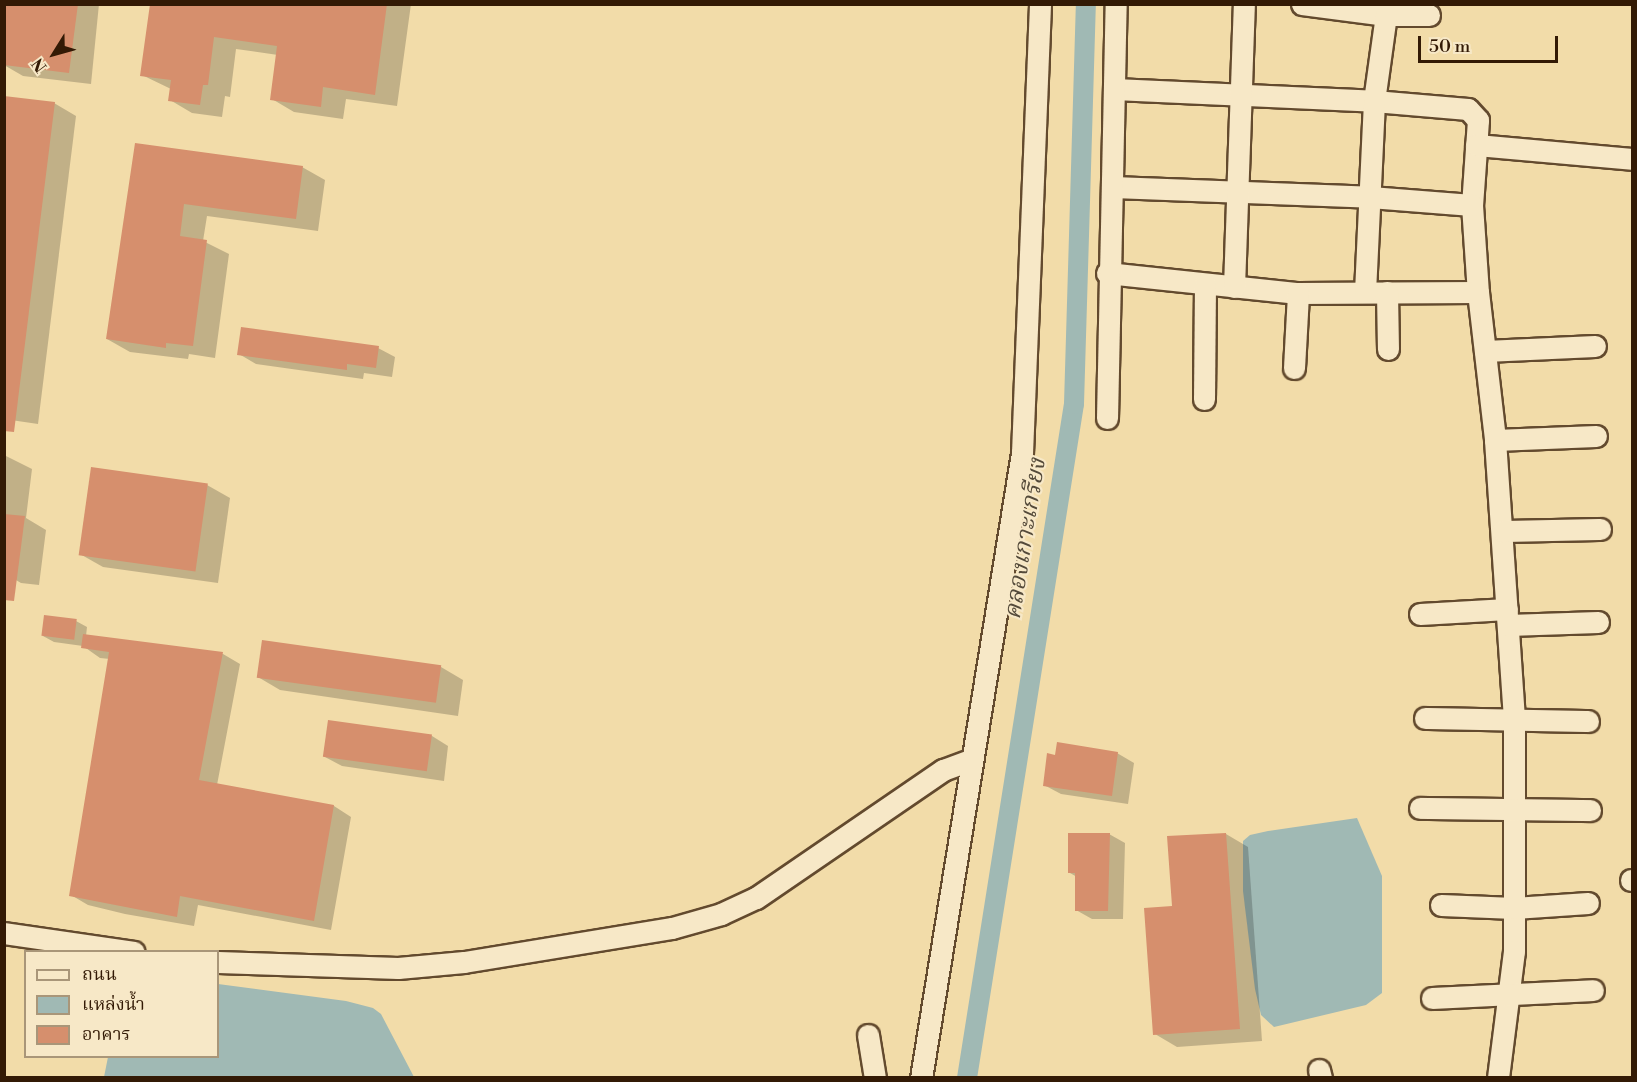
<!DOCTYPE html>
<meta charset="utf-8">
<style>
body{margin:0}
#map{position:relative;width:1637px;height:1082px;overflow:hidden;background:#f2dca9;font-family:"Libre Bodoni","Noto Serif Thai",serif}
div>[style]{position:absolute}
.water>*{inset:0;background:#a0b9b4}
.shadow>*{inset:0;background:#0003}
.canal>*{height:20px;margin:-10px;padding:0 10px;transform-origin:10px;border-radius:10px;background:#a0b9b4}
.building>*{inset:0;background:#d68f6d;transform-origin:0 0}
.roads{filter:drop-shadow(2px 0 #634a2e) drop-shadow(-2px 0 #634a2e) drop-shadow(0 2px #634a2e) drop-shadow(0 -2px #634a2e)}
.minor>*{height:21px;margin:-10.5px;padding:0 10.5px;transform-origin:10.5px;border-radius:10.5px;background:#f7e8c7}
span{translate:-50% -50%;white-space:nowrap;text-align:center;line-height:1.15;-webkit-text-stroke:4.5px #f7e8c7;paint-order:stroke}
.water-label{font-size:24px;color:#544a3a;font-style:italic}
.frame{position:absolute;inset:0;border:6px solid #331a05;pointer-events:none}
.legend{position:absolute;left:24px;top:950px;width:195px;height:108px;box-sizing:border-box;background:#f7e8c7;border:2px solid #a99679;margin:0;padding:8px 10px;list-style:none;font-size:18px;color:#331a05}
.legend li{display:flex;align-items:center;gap:12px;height:30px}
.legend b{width:30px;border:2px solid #a99679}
.north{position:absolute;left:24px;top:24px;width:60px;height:60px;-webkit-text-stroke:4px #f7e8c7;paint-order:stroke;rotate:233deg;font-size:16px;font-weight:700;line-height:24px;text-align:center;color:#331a05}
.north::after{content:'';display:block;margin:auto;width:21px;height:27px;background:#331a05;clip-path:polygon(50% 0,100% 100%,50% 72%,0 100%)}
.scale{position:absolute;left:1418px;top:36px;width:140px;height:27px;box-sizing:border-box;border:3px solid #331a05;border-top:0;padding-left:8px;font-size:18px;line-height:21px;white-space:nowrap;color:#331a05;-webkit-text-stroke:4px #f7e8c7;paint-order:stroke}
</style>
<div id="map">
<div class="water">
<i style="clip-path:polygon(1357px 818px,1382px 876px,1382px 993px,1366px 1005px,1274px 1027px,1261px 1015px,1255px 989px,1243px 891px,1243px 841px,1250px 835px,1268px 831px)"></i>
<i style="clip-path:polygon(218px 984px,346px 1001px,373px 1008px,381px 1014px,414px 1077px,104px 1077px,108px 1057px,218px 1056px)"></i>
</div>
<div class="shadow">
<i style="clip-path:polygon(4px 4px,99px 4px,91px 84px,23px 76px,4px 65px)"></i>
<i style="clip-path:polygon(152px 4px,411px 4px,397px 106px,346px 99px,343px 119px,294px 112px,272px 99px,278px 55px,236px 49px,230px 97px,225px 96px,222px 117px,192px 113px,170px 100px,171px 89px,142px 75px)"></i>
<i style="clip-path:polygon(54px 103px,76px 116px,38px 424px,4px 419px)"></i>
<i style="clip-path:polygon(136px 145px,302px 167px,325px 180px,318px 231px,207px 216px,203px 241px,229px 254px,215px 358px,189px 354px,188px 359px,130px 352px,107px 339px)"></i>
<i style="clip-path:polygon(378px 348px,395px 357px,392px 377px,364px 373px,363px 379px,256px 364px,239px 354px)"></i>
<i style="clip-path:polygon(4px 455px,32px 469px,26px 518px,46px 530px,39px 585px,21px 583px,4px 573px)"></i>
<i style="clip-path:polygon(207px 485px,230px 498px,218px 583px,103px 567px,80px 554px)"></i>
<i style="clip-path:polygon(76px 621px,87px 627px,86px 636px,223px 654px,240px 664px,217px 785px,334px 806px,351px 817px,331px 930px,198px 905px,194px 926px,125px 914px,88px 905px,71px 895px,110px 659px,100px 658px,83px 646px,54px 642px,43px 636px)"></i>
<i style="clip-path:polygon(263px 641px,441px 667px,463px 680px,458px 716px,280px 690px,258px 677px)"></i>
<i style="clip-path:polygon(432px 736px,448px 746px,444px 781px,342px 766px,325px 757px)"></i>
<i style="clip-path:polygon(1117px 753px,1134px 763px,1128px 804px,1061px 794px,1044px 785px,1057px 757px)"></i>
<i style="clip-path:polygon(1109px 834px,1125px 843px,1123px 919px,1092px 919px,1076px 910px,1077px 877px,1070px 873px)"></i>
<i style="clip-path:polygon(1226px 834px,1248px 847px,1262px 1041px,1177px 1047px,1155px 1034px,1174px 908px)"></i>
</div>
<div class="canal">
<i style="left:967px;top:1078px;width:682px;rotate:-80.98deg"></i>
<i style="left:1074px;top:404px;width:400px;rotate:-88.3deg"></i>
</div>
<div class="building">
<i style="clip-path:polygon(4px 4px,78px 4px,69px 73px,4px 65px)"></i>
<i style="clip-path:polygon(150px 4px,387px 4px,375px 95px,323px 87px,321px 107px,270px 100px,277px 46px,214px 37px,208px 85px,203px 85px,200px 105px,168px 101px,171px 80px,140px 76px)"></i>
<i style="clip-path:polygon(4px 96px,55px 102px,14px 432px,4px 431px)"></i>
<i style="clip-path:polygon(135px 143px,303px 166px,296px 219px,184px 204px,180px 236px,207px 240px,193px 346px,166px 343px,166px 348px,106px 339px)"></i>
<i style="clip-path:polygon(241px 327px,379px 346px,376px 368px,347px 364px,347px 370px,237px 355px)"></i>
<i style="left:91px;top:467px;width:118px;height:89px;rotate:8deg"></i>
<i style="clip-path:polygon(4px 514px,25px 516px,14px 601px,4px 600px)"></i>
<i style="left:44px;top:615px;width:33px;height:21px;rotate:7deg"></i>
<i style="clip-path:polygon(83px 634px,223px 652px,199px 780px,334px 805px,314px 921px,180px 896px,177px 917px,69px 896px,109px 652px,81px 648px)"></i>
<i style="left:262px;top:640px;width:181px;height:38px;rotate:8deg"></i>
<i style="left:328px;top:720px;width:105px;height:37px;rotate:8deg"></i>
<i style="clip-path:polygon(1057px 742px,1118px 752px,1112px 796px,1043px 786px,1047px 753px,1055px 755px)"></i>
<i style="clip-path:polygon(1068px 833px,1110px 833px,1108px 911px,1075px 911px,1075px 873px,1068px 873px)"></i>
<i style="clip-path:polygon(1226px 833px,1240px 1029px,1153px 1035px,1144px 908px,1172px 906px,1167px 836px)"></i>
</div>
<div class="roads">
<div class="minor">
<i style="left:1302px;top:4px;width:85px;rotate:7.5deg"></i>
<i style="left:1386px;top:15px;width:43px"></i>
<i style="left:1114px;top:89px;width:260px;rotate:2.6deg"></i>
<i style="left:1374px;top:101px;width:94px;rotate:4.9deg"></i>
<i style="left:1468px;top:109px;width:15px;rotate:48deg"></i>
<i style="left:1478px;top:120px;width:85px;rotate:94deg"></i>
<i style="left:1472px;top:205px;width:87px;rotate:86.1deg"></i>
<i style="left:1478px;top:292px;width:149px;rotate:83.4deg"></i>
<i style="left:1495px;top:440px;width:281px;rotate:86.1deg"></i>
<i style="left:1514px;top:720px;width:231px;rotate:90deg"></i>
<i style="left:1514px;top:951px;width:128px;rotate:97.2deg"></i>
<i style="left:1476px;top:145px;width:157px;rotate:5.1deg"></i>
<i style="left:1113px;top:187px;width:257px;rotate:2.2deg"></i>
<i style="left:1370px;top:197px;width:102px;rotate:4.5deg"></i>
<i style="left:1107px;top:273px;width:192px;rotate:6deg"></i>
<i style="left:1298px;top:293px;width:180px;rotate:-0.3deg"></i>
<i style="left:1234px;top:287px;width:283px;rotate:-88deg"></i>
<i style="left:1365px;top:292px;width:191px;rotate:-87.3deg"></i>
<i style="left:1374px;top:101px;width:87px;rotate:-82.1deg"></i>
<i style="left:1387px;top:292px;width:57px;rotate:89deg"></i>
<i style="left:1485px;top:351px;width:110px;rotate:-2.6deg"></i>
<i style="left:1294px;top:368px;width:75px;rotate:-86.9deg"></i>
<i style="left:1204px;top:399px;width:115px;rotate:-89.5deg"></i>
<i style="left:1107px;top:418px;width:414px;rotate:-88.8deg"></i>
<i style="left:1495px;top:440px;width:101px;rotate:-2.3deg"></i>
<i style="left:1503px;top:531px;width:97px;rotate:-1.2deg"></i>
<i style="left:1420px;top:614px;width:87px;rotate:-3.3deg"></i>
<i style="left:1508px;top:625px;width:90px;rotate:-1.9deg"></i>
<i style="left:1425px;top:718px;width:163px;rotate:1.1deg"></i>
<i style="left:1420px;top:808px;width:170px;rotate:0.7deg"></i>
<i style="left:1631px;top:880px;width:1px"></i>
<i style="left:1441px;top:905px;width:73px;rotate:2.4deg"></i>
<i style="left:1514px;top:908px;width:74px;rotate:-3.9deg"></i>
<i style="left:4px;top:933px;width:131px;rotate:8.3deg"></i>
<i style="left:218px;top:962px;width:180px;rotate:1.9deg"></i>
<i style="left:398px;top:968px;width:66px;rotate:-5.2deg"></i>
<i style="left:464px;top:962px;width:211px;rotate:-9.3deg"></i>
<i style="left:672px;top:928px;width:51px;rotate:-15.9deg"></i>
<i style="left:721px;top:914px;width:38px;rotate:-25deg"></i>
<i style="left:756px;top:898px;width:227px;rotate:-34.4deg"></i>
<i style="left:943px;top:770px;width:30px;rotate:-20deg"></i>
<i style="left:1432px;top:998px;width:161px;rotate:-2.8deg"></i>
<i style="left:868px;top:1035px;width:44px;rotate:80.8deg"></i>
<i style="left:1319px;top:1070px;width:8px;rotate:76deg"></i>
<i style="left:921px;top:1078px;width:633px;rotate:-80.82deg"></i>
<i style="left:1022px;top:453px;width:449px;rotate:-87.7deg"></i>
</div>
</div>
<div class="water-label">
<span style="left:1026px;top:539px;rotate:-81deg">คลองเกาะเกรียง</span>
</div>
<div class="frame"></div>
<ul class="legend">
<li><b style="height:8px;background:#f7e8c7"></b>ถนน</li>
<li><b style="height:16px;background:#a0b9b4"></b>แหล่งน้ำ</li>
<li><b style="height:16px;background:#d68f6d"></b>อาคาร</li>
</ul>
<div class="north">N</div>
<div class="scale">50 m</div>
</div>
